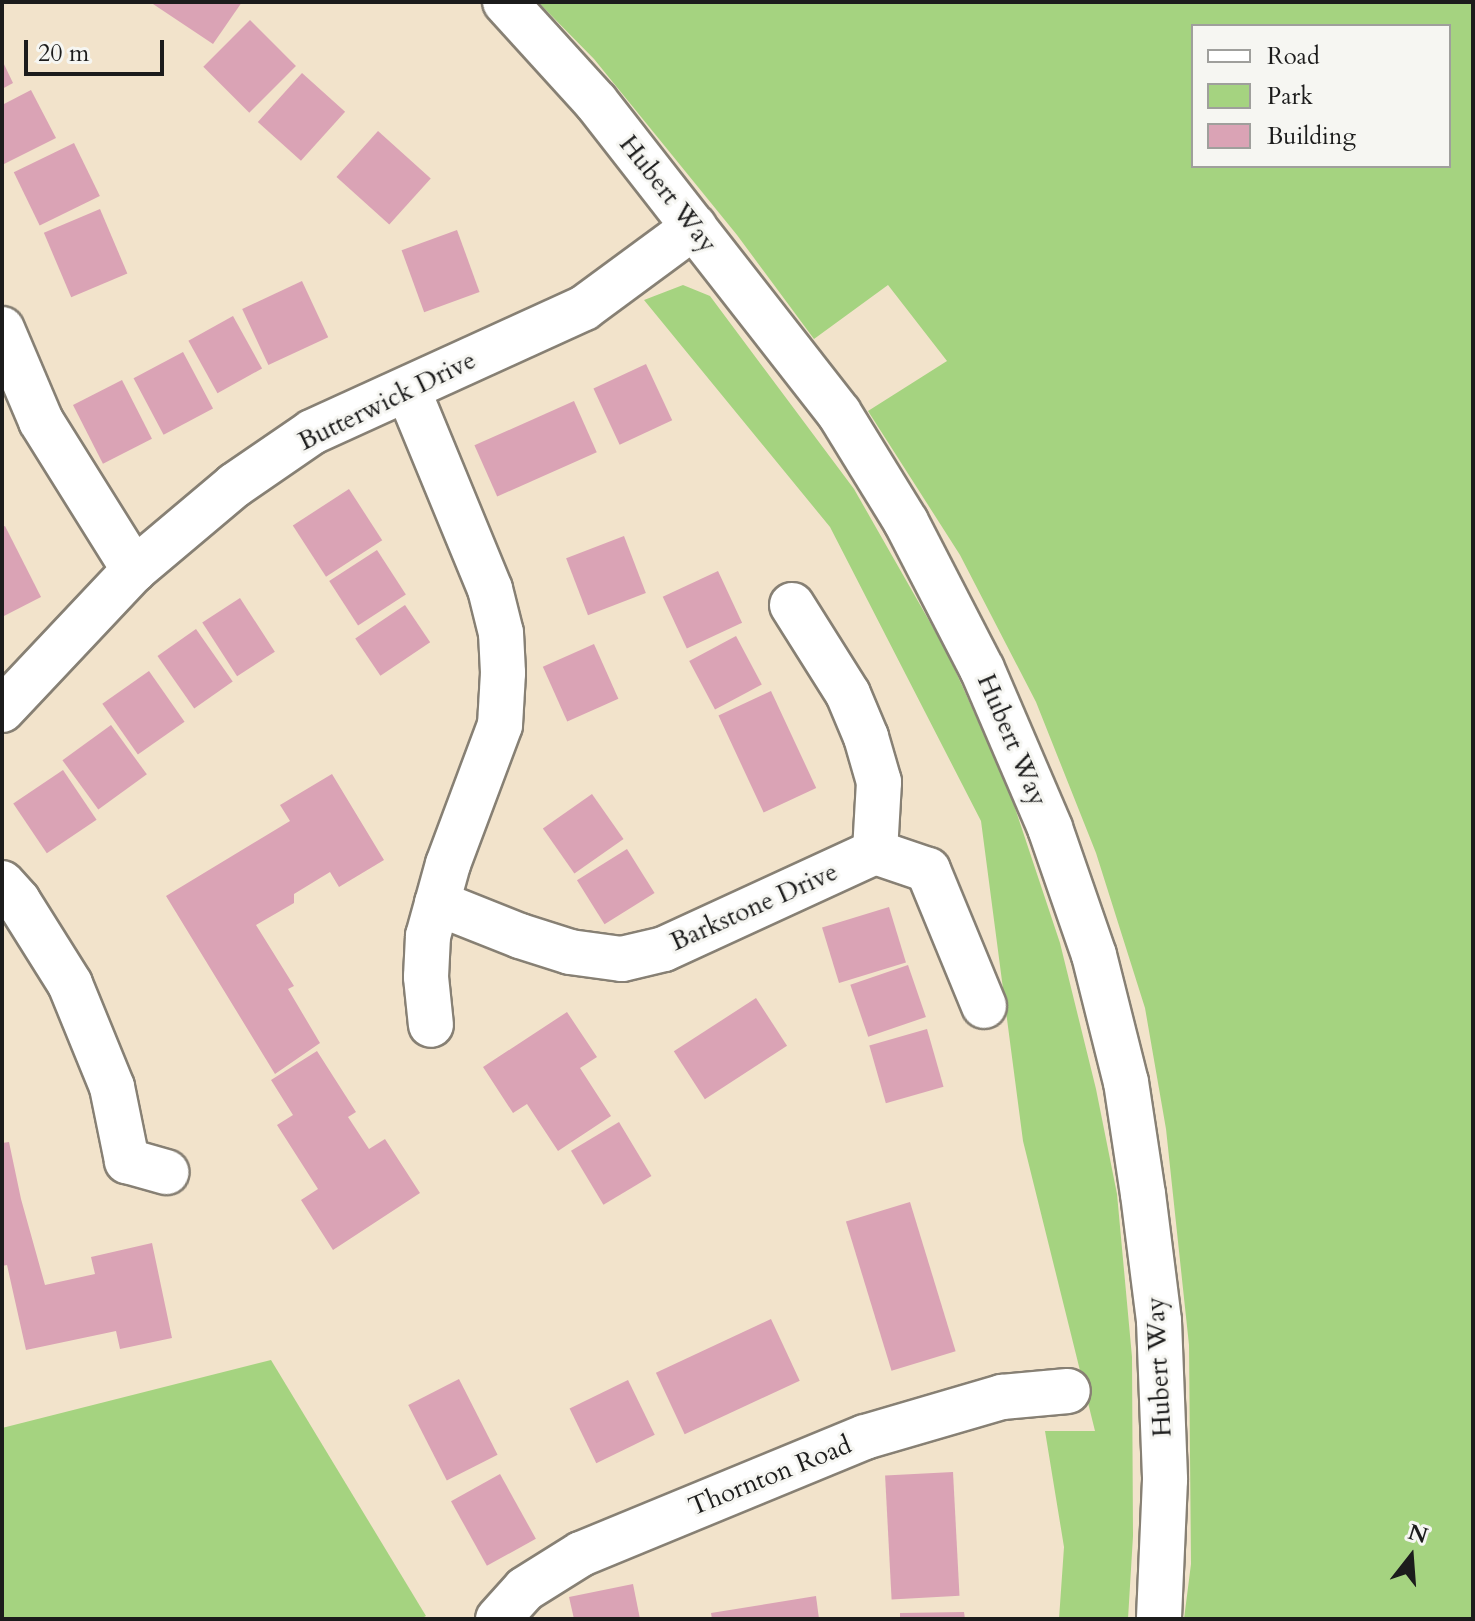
<!DOCTYPE html>
<style>
body{margin:0}
#map{position:relative;width:1475px;height:1621px;overflow:hidden;background:#f2e3cb;font-family:Cardo,serif}
div>[style]{position:absolute}
.green>*{inset:0;background:#a5d380}
.building>*{inset:0;background:#daa3b5;transform-origin:0 0}
.roads{filter:drop-shadow(2px 0 #878074) drop-shadow(-2px 0 #878074) drop-shadow(0 2px #878074) drop-shadow(0 -2px #878074)}
.minor>*{height:44px;margin:-22px;padding:0 22px;transform-origin:22px;border-radius:22px;background:#fff}
span{translate:-50% -50%;white-space:nowrap;text-align:center;line-height:1.15;-webkit-text-stroke:6px #f6f6f2;paint-order:stroke}
.street-label{font-size:26px;color:#1c1c1c}
.frame{position:absolute;inset:0;border:4px solid #1c1c1c;pointer-events:none}
.legend{position:absolute;left:1191px;top:24px;width:260px;height:144px;box-sizing:border-box;background:#f6f6f2;border:2px solid #9f9f9c;margin:0;padding:10px 14px;list-style:none;font-size:24px;color:#1c1c1c}
.legend li{display:flex;align-items:center;gap:16px;height:40px}
.legend b{width:40px;border:2px solid #9f9f9c}
.north{position:absolute;left:1371px;top:1517px;width:80px;height:80px;-webkit-text-stroke:6px #f6f6f2;paint-order:stroke;rotate:17deg;font-size:22px;font-weight:700;line-height:32px;text-align:center;color:#1c1c1c}
.north::after{content:'';display:block;margin:auto;width:28px;height:36px;background:#1c1c1c;clip-path:polygon(50% 0,100% 100%,50% 72%,0 100%)}
.scale{position:absolute;left:24px;top:40px;width:140px;height:36px;box-sizing:border-box;border:4px solid #1c1c1c;border-top:0;padding-left:10px;font-size:24px;line-height:28px;white-space:nowrap;color:#1c1c1c;-webkit-text-stroke:6px #f6f6f2;paint-order:stroke}
</style>
<div id="map">
<div class="green">
<i style="clip-path:polygon(evenodd,538px 2px,1473px 2px,1473px 1619px,1184px 1619px,1191px 1564px,1189px 1345px,1166px 1129px,1145px 1008px,1096px 853px,1036px 702px,960px 555px,868px 411px,947px 361px,888px 285px,814px 339px,737px 235px,594px 59px,538px 2px,1193px 26px,1449px 26px,1449px 166px,1193px 166px,1193px 26px)"></i>
<i style="clip-path:polygon(683px 285px,710px 296px,854px 489px,947px 652px,1009px 790px,1060px 943px,1096px 1089px,1117px 1194px,1132px 1357px,1133px 1536px,1128px 1619px,1059px 1619px,1064px 1547px,1045px 1431px,1095px 1431px,1023px 1141px,981px 821px,830px 527px,644px 300px)"></i>
<i style="clip-path:polygon(271px 1360px,426px 1616px,420px 1619px,2px 1619px,2px 1428px)"></i>
</div>
<div class="building">
<i style="clip-path:polygon(150px 2px,242px 2px,213px 44px)"></i>
<i style="left:250px;top:20px;width:65px;height:66px;rotate:45deg"></i>
<i style="clip-path:polygon(2px 60px,13px 83px,2px 89px)"></i>
<i style="left:302px;top:73px;width:58px;height:66px;rotate:42deg"></i>
<i style="clip-path:polygon(31px 90px,56px 138px,4px 164px,2px 105px)"></i>
<i style="left:378px;top:131px;width:71px;height:62px;rotate:42deg"></i>
<i style="left:74px;top:143px;width:59px;height:67px;rotate:64deg"></i>
<i style="left:100px;top:209px;width:70px;height:61px;rotate:67deg"></i>
<i style="left:457px;top:230px;width:66px;height:59px;rotate:70deg"></i>
<i style="left:302px;top:281px;width:62px;height:66px;rotate:65deg"></i>
<i style="left:233px;top:316px;width:60px;height:51px;rotate:61deg"></i>
<i style="left:183px;top:352px;width:64px;height:56px;rotate:62deg"></i>
<i style="left:646px;top:364px;width:62px;height:58px;rotate:65deg"></i>
<i style="left:122px;top:380px;width:66px;height:55px;rotate:63deg"></i>
<i style="left:574px;top:401px;width:56px;height:109px;rotate:66deg"></i>
<i style="left:349px;top:489px;width:61px;height:67px;rotate:57deg"></i>
<i style="clip-path:polygon(5px 526px,41px 597px,2px 617px,2px 527px)"></i>
<i style="left:624px;top:536px;width:61px;height:62px;rotate:69deg"></i>
<i style="left:377px;top:550px;width:53px;height:57px;rotate:57deg"></i>
<i style="left:718px;top:571px;width:57px;height:61px;rotate:65deg"></i>
<i style="left:240px;top:598px;width:64px;height:45px;rotate:57deg"></i>
<i style="left:405px;top:605px;width:45px;height:60px;rotate:56deg"></i>
<i style="left:196px;top:629px;width:64px;height:47px;rotate:55deg"></i>
<i style="left:736px;top:636px;width:55px;height:53px;rotate:62deg"></i>
<i style="left:594px;top:644px;width:60px;height:56px;rotate:66deg"></i>
<i style="left:149px;top:671px;width:62px;height:57px;rotate:55deg"></i>
<i style="left:771px;top:691px;width:107px;height:58px;rotate:65deg"></i>
<i style="left:111px;top:725px;width:61px;height:60px;rotate:54deg"></i>
<i style="left:63px;top:770px;width:60px;height:60px;rotate:56deg"></i>
<i style="clip-path:polygon(332px 774px,384px 860px,339px 887px,330px 872px,294px 894px,294px 903px,256px 925px,294px 986px,288px 989px,320px 1043px,275px 1074px,166px 896px,290px 821px,280px 805px)"></i>
<i style="left:592px;top:794px;width:55px;height:60px;rotate:55deg"></i>
<i style="left:627px;top:849px;width:52px;height:59px;rotate:58deg"></i>
<i style="left:889px;top:907px;width:58px;height:70px;rotate:73deg"></i>
<i style="left:908px;top:965px;width:55px;height:61px;rotate:71deg"></i>
<i style="left:756px;top:998px;width:57px;height:98px;rotate:57deg"></i>
<i style="clip-path:polygon(567px 1012px,597px 1057px,580px 1068px,611px 1116px,558px 1151px,527px 1104px,513px 1113px,483px 1067px)"></i>
<i style="left:927px;top:1029px;width:60px;height:60px;rotate:74deg"></i>
<i style="clip-path:polygon(317px 1051px,356px 1112px,348px 1117px,369px 1149px,385px 1139px,420px 1193px,333px 1250px,301px 1200px,318px 1189px,277px 1125px,293px 1115px,271px 1080px)"></i>
<i style="left:619px;top:1122px;width:63px;height:56px;rotate:59deg"></i>
<i style="clip-path:polygon(9px 1142px,21px 1199px,45px 1285px,95px 1274px,91px 1257px,152px 1243px,172px 1338px,120px 1349px,116px 1331px,26px 1350px,7px 1265px,2px 1266px,2px 1143px)"></i>
<i style="left:910px;top:1202px;width:156px;height:67px;rotate:73deg"></i>
<i style="left:771px;top:1319px;width:68px;height:127px;rotate:65deg"></i>
<i style="left:459px;top:1379px;width:85px;height:57px;rotate:63deg"></i>
<i style="left:628px;top:1380px;width:61px;height:65px;rotate:64deg"></i>
<i style="left:953px;top:1472px;width:124px;height:68px;rotate:87deg"></i>
<i style="left:500px;top:1474px;width:74px;height:56px;rotate:61deg"></i>
<i style="clip-path:polygon(633px 1584px,640px 1619px,574px 1619px,569px 1597px)"></i>
<i style="clip-path:polygon(816px 1596px,819px 1619px,712px 1619px,711px 1613px)"></i>
<i style="clip-path:polygon(964px 1612px,965px 1619px,900px 1619px,900px 1613px)"></i>
</div>
<div class="roads">
<div class="minor">
<i style="left:505px;top:2px;width:135px;rotate:47.7deg"></i>
<i style="left:596px;top:102px;width:395px;rotate:52deg"></i>
<i style="left:839px;top:413px;width:128px;rotate:58.4deg"></i>
<i style="left:906px;top:522px;width:165px;rotate:62.7deg"></i>
<i style="left:982px;top:669px;width:173px;rotate:66.8deg"></i>
<i style="left:1050px;top:828px;width:134px;rotate:70.9deg"></i>
<i style="left:1094px;top:955px;width:131px;rotate:75.9deg"></i>
<i style="left:1126px;top:1082px;width:113px;rotate:81.4deg"></i>
<i style="left:1143px;top:1194px;width:128px;rotate:82.8deg"></i>
<i style="left:1159px;top:1321px;width:159px;rotate:87.8deg"></i>
<i style="left:1165px;top:1480px;width:139px;rotate:92.5deg"></i>
<i style="left:2px;top:329px;width:100px;rotate:67deg"></i>
<i style="left:41px;top:421px;width:176px;rotate:58deg"></i>
<i style="left:408px;top:390px;width:215px;rotate:67.6deg"></i>
<i style="left:490px;top:589px;width:45px;rotate:76deg"></i>
<i style="left:501px;top:633px;width:40px;rotate:87.1deg"></i>
<i style="left:503px;top:673px;width:52px;rotate:93.3deg"></i>
<i style="left:500px;top:725px;width:148px;rotate:110.5deg"></i>
<i style="left:448px;top:864px;width:75px;rotate:105.5deg"></i>
<i style="left:428px;top:936px;width:41px;rotate:92.8deg"></i>
<i style="left:426px;top:977px;width:48px;rotate:84.1deg"></i>
<i style="left:792px;top:605px;width:105px;rotate:57.8deg"></i>
<i style="left:848px;top:694px;width:47px;rotate:67.3deg"></i>
<i style="left:866px;top:737px;width:47px;rotate:73.9deg"></i>
<i style="left:879px;top:782px;width:70px;rotate:93.3deg"></i>
<i style="left:2px;top:710px;width:192px;rotate:-46.7deg"></i>
<i style="left:134px;top:570px;width:132px;rotate:-40.1deg"></i>
<i style="left:235px;top:485px;width:93px;rotate:-34.5deg"></i>
<i style="left:312px;top:432px;width:299px;rotate:-24.5deg"></i>
<i style="left:584px;top:308px;width:137px;rotate:-36.4deg"></i>
<i style="left:2px;top:883px;width:24px;rotate:48deg"></i>
<i style="left:18px;top:901px;width:98px;rotate:57.9deg"></i>
<i style="left:70px;top:984px;width:111px;rotate:67.8deg"></i>
<i style="left:112px;top:1087px;width:76px;rotate:78.5deg"></i>
<i style="left:127px;top:1161px;width:41px;rotate:15.8deg"></i>
<i style="left:437px;top:903px;width:89px;rotate:21.7deg"></i>
<i style="left:520px;top:936px;width:52px;rotate:17.7deg"></i>
<i style="left:570px;top:952px;width:52px;rotate:7.7deg"></i>
<i style="left:622px;top:959px;width:43px;rotate:-13.4deg"></i>
<i style="left:664px;top:949px;width:232px;rotate:-24.7deg"></i>
<i style="left:875px;top:852px;width:56px;rotate:18.8deg"></i>
<i style="left:928px;top:870px;width:147px;rotate:67.6deg"></i>
<i style="left:498px;top:1619px;width:40px;rotate:-48deg"></i>
<i style="left:525px;top:1589px;width:66px;rotate:-32deg"></i>
<i style="left:581px;top:1554px;width:307px;rotate:-22.4deg"></i>
<i style="left:865px;top:1437px;width:143px;rotate:-16.3deg"></i>
<i style="left:1002px;top:1397px;width:66px;rotate:-5.2deg"></i>
</div>
</div>
<div class="street-label">
<span style="left:668px;top:194px;rotate:52deg">Hubert Way</span>
<span style="left:387px;top:401px;rotate:-26deg">Butterwick Drive</span>
<span style="left:1012px;top:740px;rotate:67deg">Hubert Way</span>
<span style="left:754px;top:907px;rotate:-24deg">Barkstone Drive</span>
<span style="left:1159px;top:1367px;rotate:-93deg">Hubert Way</span>
<span style="left:770px;top:1476px;rotate:-22deg">Thornton Road</span>
</div>
<div class="frame"></div>
<ul class="legend">
<li><b style="height:10px;background:#fff"></b>Road</li>
<li><b style="height:22px;background:#a5d380"></b>Park</li>
<li><b style="height:22px;background:#daa3b5"></b>Building</li>
</ul>
<div class="north">N</div>
<div class="scale">20 m</div>
</div>
